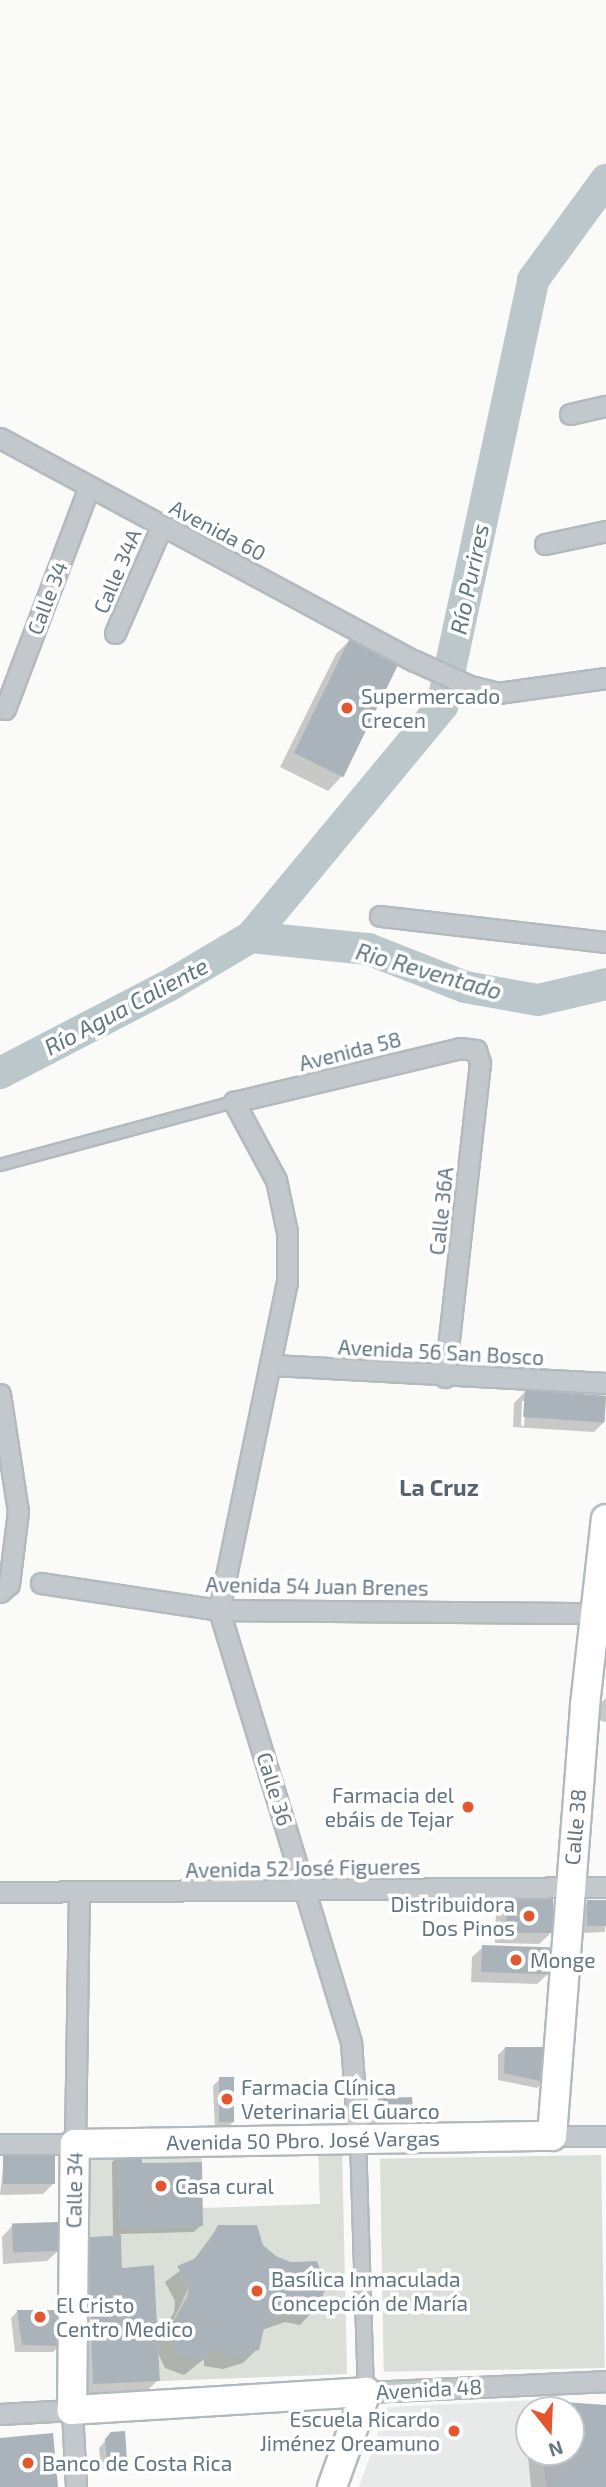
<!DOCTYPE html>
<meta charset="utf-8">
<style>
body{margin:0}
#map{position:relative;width:606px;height:2487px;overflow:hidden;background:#fafaf8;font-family:"Exo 2",sans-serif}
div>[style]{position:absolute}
.built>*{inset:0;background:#e8e9e9}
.green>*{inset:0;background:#dadfd7;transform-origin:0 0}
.shadow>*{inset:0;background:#0003}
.river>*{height:32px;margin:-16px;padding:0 16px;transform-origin:16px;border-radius:16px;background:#bbc7cb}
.building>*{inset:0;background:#aab3b9;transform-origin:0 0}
.roads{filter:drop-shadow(2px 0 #b3babf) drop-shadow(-2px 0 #b3babf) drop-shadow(0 2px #b3babf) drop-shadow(0 -2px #b3babf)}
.service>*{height:10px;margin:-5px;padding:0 5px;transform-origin:5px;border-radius:5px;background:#c3c8cc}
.pedestrian>*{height:14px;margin:-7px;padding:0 7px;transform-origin:7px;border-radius:7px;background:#c3c8cc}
.minor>*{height:19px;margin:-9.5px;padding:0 9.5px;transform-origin:9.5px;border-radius:9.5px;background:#c3c8cc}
.secondary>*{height:28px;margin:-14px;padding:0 14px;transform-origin:14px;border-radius:14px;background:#fff}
.dots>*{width:19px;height:19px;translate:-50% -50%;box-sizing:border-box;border:4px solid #fff;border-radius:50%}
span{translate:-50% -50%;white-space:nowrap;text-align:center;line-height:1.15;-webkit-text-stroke:7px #fff;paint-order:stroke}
.street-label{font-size:21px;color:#657683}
.poi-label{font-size:21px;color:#657683}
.left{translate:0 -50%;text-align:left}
.right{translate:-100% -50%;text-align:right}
.water-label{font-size:23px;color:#60757c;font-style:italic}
.neighbourhood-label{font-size:23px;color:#57646e;font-weight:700}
.north{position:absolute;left:515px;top:2396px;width:70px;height:70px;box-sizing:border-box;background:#fff;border:2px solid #c1c8cd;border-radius:50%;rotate:162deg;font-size:19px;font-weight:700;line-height:28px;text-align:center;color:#657683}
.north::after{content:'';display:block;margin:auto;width:24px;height:32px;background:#e4572e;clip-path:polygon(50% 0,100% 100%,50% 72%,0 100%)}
</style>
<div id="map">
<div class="built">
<i style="clip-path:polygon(537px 2400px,538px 2410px,529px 2410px,529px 2452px,542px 2452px,546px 2487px,359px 2487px,387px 2407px)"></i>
</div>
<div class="green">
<i style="clip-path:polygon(evenodd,342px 2147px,347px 2374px,160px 2381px,154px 2265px,122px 2268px,121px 2235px,88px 2237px,87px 2153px,118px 2153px,120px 2228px,202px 2226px,202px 2208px,320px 2204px,318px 2148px,342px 2147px,218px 2225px,256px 2225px,263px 2245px,276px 2256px,291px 2262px,317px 2261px,327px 2286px,316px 2311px,300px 2309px,274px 2318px,218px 2352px,218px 2347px,179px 2355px,168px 2331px,189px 2286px,178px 2267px,201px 2256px,218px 2225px)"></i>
<i style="clip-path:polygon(142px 2152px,202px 2153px,202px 2162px,142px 2163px)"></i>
<i style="left:601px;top:2155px;width:213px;height:221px;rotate:89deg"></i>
</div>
<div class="shadow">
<i style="clip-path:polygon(350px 640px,342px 776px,328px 791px,280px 767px,336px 654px)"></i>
<i style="clip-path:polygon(evenodd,525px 1392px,606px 1397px,605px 1421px,594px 1432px,513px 1427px,514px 1403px,525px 1392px,522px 1401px,526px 1401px,524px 1426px,521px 1426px,522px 1401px)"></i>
<i style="clip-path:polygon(606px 1698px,606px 1722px,598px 1720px,601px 1703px)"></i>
<i style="clip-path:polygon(507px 1899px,550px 1934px,539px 1944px,495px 1943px,496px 1910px)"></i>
<i style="clip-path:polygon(588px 1902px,606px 1902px,605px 1932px,581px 1933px,581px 1909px)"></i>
<i style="clip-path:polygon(483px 1947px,548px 1974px,537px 1984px,471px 1982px,472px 1957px)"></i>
<i style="clip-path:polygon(505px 2048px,544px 2081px,537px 2088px,498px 2080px,498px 2055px)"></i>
<i style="clip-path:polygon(220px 2079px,234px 2121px,227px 2128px,215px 2128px,213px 2086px)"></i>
<i style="clip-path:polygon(378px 2100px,411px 2109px,388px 2131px,371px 2132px,371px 2107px)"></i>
<i style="clip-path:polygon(119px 2155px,141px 2165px,201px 2225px,194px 2232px,120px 2234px,121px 2269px,156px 2343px,174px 2312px,175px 2301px,165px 2282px,193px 2261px,218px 2227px,261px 2246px,314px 2310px,300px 2325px,285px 2322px,262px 2330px,257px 2349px,243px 2363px,223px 2369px,204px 2366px,204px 2359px,184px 2375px,165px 2368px,157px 2351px,158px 2380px,144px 2394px,80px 2397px,75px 2253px,89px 2239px,113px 2237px,112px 2162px)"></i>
<i style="clip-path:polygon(4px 2159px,54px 2183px,43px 2194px,0 2195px)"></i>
<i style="clip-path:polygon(12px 2226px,58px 2251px,47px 2261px,3px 2264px,2px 2237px)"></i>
<i style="clip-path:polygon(18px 2311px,61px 2323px,53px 2331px,60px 2345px,53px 2352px,15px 2352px,11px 2318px)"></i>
<i style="clip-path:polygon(538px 2402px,606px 2407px,606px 2487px,531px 2487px,524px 2416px,529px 2411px,529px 2452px,571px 2452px,571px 2410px,530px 2410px)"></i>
<i style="clip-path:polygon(111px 2434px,126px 2460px,119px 2467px,101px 2469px,99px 2448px)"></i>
</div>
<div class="river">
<i style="left:251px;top:937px;width:118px;rotate:5.9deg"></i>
<i style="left:368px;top:949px;width:104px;rotate:21.4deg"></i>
<i style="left:465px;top:987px;width:74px;rotate:10.1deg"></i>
<i style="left:538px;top:1000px;width:70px;rotate:-13.2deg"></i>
<i style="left:0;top:1073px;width:189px;rotate:-27.4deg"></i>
<i style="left:168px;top:986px;width:96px;rotate:-30.6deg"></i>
<i style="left:251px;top:937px;width:300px;rotate:-50.4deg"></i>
<i style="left:442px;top:706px;width:436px;rotate:-77.9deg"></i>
<i style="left:533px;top:280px;width:124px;rotate:-53.9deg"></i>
</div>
<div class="building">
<i style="left:350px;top:638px;width:55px;height:128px;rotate:26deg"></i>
<i style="left:525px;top:1390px;width:81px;height:27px;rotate:4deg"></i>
<i style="left:506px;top:1898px;width:47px;height:35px"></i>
<i style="left:587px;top:1900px;width:19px;height:26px"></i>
<i style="left:482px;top:1945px;width:68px;height:27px;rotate:2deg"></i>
<i style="clip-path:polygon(505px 2047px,548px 2047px,545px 2082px,504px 2073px)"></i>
<i style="left:219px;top:2077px;width:15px;height:45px"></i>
<i style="clip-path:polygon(412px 2097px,413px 2109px,398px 2115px,397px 2124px,378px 2125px,378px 2098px)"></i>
<i style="clip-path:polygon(142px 2152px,142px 2163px,202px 2162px,203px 2226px,120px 2228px,118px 2153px)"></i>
<i style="left:55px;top:2156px;width:28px;height:52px;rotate:90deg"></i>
<i style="left:58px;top:2222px;width:29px;height:46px;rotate:88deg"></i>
<i style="clip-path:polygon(218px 2225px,257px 2225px,263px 2245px,276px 2256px,291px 2262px,317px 2261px,327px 2286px,316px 2311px,300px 2309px,274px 2318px,264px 2328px,259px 2350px,238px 2356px,218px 2352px,218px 2347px,200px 2362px,178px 2355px,168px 2331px,188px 2296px,189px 2286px,177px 2266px,201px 2256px)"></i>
<i style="clip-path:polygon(121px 2235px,122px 2268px,154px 2265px,160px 2381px,93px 2384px,88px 2237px)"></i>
<i style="clip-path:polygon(17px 2310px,63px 2310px,63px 2324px,55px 2324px,55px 2330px,62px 2330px,62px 2346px,22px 2345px)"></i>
<i style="clip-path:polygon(537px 2400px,606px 2405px,606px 2487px,546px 2487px,542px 2452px,571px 2452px,571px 2410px,538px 2410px)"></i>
<i style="clip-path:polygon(125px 2431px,127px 2461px,107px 2463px,105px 2439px,111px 2432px)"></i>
<i style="clip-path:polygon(53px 2433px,58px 2487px,0 2487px,0 2438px)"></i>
</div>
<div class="roads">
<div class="service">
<i style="left:0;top:1165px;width:242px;rotate:-15.1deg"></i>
</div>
<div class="pedestrian">
<i style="left:358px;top:2139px;width:253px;rotate:88.2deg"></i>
</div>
<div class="minor">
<i style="left:570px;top:414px;width:37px;rotate:-13deg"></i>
<i style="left:0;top:438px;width:471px;rotate:28.3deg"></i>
<i style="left:415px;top:661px;width:60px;rotate:24.4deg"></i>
<i style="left:470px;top:686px;width:29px;rotate:14deg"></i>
<i style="left:498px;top:693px;width:109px;rotate:-7.9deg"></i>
<i style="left:545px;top:544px;width:62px;rotate:-12deg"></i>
<i style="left:115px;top:633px;width:116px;rotate:-66.5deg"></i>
<i style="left:5px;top:709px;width:237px;rotate:-69.3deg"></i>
<i style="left:380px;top:916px;width:227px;rotate:6.6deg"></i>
<i style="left:273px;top:1365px;width:333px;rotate:3.1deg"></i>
<i style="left:0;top:1394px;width:118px;rotate:81.3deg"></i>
<i style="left:18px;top:1511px;width:74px;rotate:97deg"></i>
<i style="left:9px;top:1584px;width:12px;rotate:138deg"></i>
<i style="left:41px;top:1583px;width:180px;rotate:8.6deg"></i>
<i style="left:219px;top:1610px;width:376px;rotate:0.5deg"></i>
<i style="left:0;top:1892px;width:606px;rotate:-0.47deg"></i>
<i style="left:552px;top:2136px;width:54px"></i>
<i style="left:358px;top:2139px;width:97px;rotate:-94.1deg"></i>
<i style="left:351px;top:2042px;width:452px;rotate:-107deg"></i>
<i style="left:219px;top:1610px;width:334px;rotate:-78.3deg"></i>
<i style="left:287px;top:1283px;width:51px;rotate:-90deg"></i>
<i style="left:287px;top:1232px;width:53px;rotate:-101.9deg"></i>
<i style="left:276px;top:1180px;width:89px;rotate:-118.3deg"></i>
<i style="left:234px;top:1102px;width:232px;rotate:-13.4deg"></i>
<i style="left:460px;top:1048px;width:16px;rotate:7deg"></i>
<i style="left:476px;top:1050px;width:14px;rotate:73deg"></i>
<i style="left:480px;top:1063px;width:316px;rotate:96.4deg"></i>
<i style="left:0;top:2144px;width:75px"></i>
<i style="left:75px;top:2144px;width:251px;rotate:-89.1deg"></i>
<i style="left:366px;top:2392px;width:240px;rotate:-2.6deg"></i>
<i style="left:0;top:2414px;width:72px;rotate:-3.2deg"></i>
<i style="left:72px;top:2410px;width:77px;rotate:87deg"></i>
</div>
<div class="secondary">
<i style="left:332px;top:2487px;width:101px;rotate:-70.3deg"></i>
<i style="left:366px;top:2392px;width:295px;rotate:176.5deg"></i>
<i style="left:72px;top:2410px;width:266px;rotate:-89.4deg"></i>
<i style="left:75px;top:2144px;width:477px;rotate:-1deg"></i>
<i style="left:552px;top:2136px;width:432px;rotate:-85.6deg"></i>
<i style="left:585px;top:1705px;width:187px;rotate:-83.6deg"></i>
</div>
</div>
<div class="dots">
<i style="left:347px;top:708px;background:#e4572e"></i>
<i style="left:468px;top:1807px;background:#e4572e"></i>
<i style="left:529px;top:1916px;background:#e4572e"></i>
<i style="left:516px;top:1960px;background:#e4572e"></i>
<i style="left:227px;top:2099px;background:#e4572e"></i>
<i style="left:161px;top:2186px;background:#e4572e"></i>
<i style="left:257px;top:2291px;background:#e4572e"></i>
<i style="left:40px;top:2317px;background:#e4572e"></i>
<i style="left:454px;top:2431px;background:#e4572e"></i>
<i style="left:28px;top:2463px;background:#e4572e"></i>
</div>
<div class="street-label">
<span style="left:218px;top:530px;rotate:28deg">Avenida 60</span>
<span style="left:117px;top:571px;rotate:-67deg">Calle 34A</span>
<span style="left:47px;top:598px;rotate:-69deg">Calle 34</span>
<span style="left:350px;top:1051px;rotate:-14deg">Avenida 58</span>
<span style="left:441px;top:1211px;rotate:-84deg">Calle 36A</span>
<span style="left:441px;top:1352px;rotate:3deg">Avenida 56 San Bosco</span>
<span style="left:317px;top:1586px;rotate:1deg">Avenida 54 Juan Brenes</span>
<span style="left:275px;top:1789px;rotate:73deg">Calle 36</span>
<span style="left:575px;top:1827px;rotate:-85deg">Calle 38</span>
<span style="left:303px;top:1868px;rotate:-1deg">Avenida 52 José Figueres</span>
<span style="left:303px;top:2140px;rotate:-1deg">Avenida 50 Pbro. José Vargas</span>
<span style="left:74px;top:2190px;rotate:-89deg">Calle 34</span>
<span style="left:429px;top:2389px;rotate:-3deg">Avenida 48</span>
</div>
<div class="poi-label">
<span class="left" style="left:361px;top:708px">Supermercado<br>Crecen</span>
<span class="right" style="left:454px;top:1807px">Farmacia del<br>ebáis de Tejar</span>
<span class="right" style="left:515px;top:1916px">Distribuidora<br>Dos Pinos</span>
<span class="left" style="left:530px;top:1960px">Monge</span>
<span class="left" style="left:241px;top:2099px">Farmacia Clínica<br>Veterinaria El Guarco</span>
<span class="left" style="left:175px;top:2186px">Casa cural</span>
<span class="left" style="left:271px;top:2291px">Basílica Inmaculada<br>Concepción de María</span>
<span class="left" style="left:56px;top:2317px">El Cristo<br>Centro Medico</span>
<span class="right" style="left:440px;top:2431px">Escuela Ricardo<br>Jiménez Oreamuno</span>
<span class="left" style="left:42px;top:2463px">Banco de Costa Rica</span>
</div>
<div class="water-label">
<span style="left:469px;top:579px;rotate:-78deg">Río Purires</span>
<span style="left:429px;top:971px;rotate:16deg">Rio Reventado</span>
<span style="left:126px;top:1006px;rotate:-28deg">Río Agua Caliente</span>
</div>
<div class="neighbourhood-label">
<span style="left:439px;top:1487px">La Cruz</span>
</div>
<div class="north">N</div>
</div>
